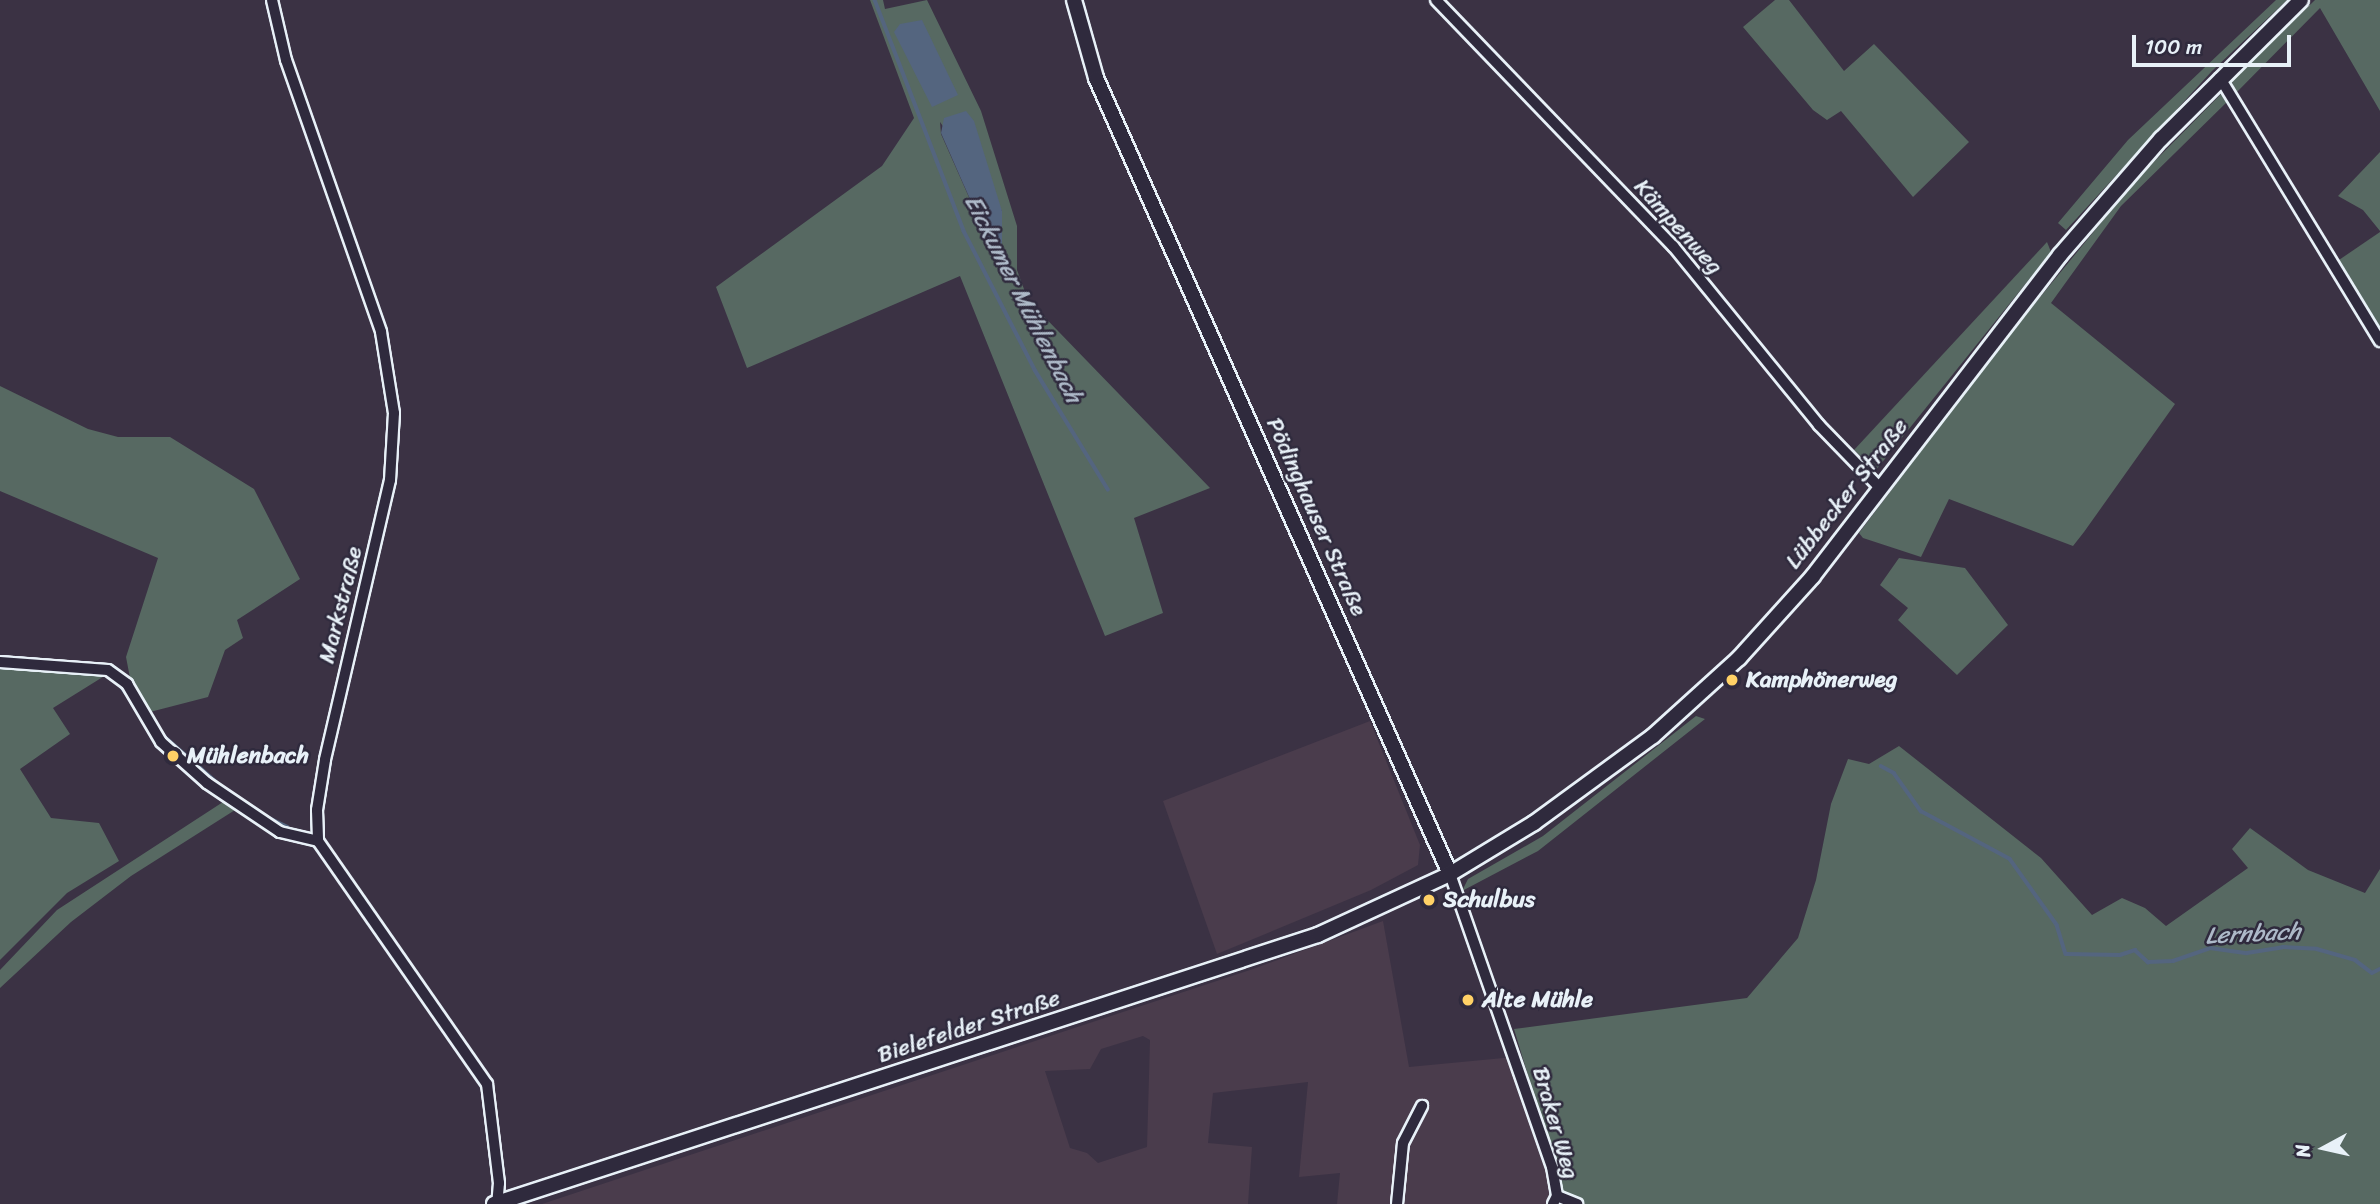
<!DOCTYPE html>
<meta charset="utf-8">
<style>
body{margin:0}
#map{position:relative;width:2380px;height:1204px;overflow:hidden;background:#3b3244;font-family:Sriracha,sans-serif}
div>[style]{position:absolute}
.built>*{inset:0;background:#4a3c4c}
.green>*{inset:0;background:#576962}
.water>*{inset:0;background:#54657f}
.stream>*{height:3.5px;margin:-1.75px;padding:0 1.75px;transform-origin:1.75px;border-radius:1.75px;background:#54657f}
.roads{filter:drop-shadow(2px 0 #e8f1f8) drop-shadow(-2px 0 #e8f1f8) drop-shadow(0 2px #e8f1f8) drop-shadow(0 -2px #e8f1f8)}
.street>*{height:10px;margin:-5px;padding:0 5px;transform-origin:5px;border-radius:5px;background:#2f2a3d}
.secondary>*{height:14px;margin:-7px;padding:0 7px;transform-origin:7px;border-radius:7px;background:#2f2a3d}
.dots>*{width:19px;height:19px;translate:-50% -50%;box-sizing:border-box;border:4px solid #2f2a3d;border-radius:50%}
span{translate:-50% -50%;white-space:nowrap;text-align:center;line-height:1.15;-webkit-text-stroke:5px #2f2a3d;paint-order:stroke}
.street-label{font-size:23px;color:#e8f1f8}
.poi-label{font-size:23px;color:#e8f1f8;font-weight:700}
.left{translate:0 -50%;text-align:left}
.water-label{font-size:24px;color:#adb9c8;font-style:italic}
.north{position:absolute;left:2289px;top:1113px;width:70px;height:70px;-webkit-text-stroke:5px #2f2a3d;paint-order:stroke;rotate:262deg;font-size:19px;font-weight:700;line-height:28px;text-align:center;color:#e8f1f8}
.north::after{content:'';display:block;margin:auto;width:24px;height:32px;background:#e8f1f8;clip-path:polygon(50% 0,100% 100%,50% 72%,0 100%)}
.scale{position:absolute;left:2132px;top:35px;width:159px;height:32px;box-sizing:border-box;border:4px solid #e8f1f8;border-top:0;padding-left:9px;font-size:21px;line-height:24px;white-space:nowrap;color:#e8f1f8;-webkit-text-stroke:5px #2f2a3d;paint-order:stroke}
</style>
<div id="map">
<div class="built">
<i style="clip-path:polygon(1370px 721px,1420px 845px,1418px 865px,1371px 890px,1217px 954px,1163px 801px)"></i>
<i style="clip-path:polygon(evenodd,1383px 921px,1409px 1067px,1514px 1057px,1550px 1173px,1549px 1204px,1337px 1204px,1340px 1173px,1299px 1177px,1308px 1082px,1213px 1093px,1208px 1143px,1252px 1147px,1248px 1204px,542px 1204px,1253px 969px,1383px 921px,1143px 1036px,1150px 1040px,1147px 1147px,1098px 1163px,1087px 1153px,1070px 1148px,1045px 1071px,1090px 1069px,1101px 1049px,1143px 1036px)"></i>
</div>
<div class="green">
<i style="clip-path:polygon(evenodd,870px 0,883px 0,885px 9px,927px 0,981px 111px,1017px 226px,1017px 270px,1028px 300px,1210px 488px,1134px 518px,1163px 613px,1105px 636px,960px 276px,747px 368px,716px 287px,882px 166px,914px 118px,870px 0,940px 122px,1002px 211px,1002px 243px,987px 238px,941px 134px,940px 122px)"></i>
<i style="clip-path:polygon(1775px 0,1789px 0,1844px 71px,1874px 44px,1969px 142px,1913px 197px,1841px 111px,1827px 120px,1813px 110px,1743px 27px)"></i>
<i style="clip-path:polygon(2276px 0,2287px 0,2212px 71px,2066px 230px,2058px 223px,2128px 140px)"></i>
<i style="clip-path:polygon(2315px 0,2380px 0,2380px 111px,2320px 8px,2234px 95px,2232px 81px)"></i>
<i style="clip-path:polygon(2221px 94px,2229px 100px,2121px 206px,2051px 303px,2175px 404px,2084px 532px,2073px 546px,1949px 499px,1921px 557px,1863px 538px,1859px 533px,2001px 345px,2136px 180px)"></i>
<i style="clip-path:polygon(2380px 152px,2380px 231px,2363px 210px,2338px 196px)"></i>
<i style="clip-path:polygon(2380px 232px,2380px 335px,2336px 262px)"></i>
<i style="clip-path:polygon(2047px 242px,2051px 252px,1876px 470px,1854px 450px)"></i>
<i style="clip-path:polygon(0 386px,88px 429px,118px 437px,170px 437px,254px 489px,300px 579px,237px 620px,243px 638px,225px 650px,208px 697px,150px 712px,130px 678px,126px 657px,158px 558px,0 491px)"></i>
<i style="clip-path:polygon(1899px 558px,1965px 568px,2008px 625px,1957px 675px,1898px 620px,1908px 608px,1880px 585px)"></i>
<i style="clip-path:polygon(0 667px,106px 675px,53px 708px,70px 734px,20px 769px,51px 818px,99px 823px,119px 861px,67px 893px,0 960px)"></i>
<i style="clip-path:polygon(1696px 716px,1705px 719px,1538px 851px,1462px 891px,1468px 879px,1543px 836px)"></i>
<i style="clip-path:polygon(1899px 746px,2041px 858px,2092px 915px,2122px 898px,2145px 908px,2166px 926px,2248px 868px,2232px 849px,2250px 828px,2308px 870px,2365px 893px,2380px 869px,2380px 1204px,1554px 1204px,1556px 1169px,1514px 1029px,1747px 998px,1798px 938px,1816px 880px,1831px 804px,1848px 759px,1869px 764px)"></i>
<i style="clip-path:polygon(223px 802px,235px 810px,131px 876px,71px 922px,0 988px,0 970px,57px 910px)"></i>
</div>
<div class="water">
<i style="clip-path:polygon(922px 20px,958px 95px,932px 107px,894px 32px,900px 24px)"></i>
<i style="clip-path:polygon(966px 111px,974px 121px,1002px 211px,1002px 244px,987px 238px,941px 133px,944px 118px)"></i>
</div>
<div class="stream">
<i style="left:875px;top:0;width:248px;rotate:68.9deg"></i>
<i style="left:964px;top:231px;width:156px;rotate:62.9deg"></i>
<i style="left:1035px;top:370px;width:140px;rotate:58.5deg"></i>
<i style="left:118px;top:682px;width:24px;rotate:54deg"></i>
<i style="left:150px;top:715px;width:25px;rotate:56deg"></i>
<i style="left:164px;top:736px;width:86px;rotate:41.2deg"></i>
<i style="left:1881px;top:766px;width:15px;rotate:28deg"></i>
<i style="left:1894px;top:773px;width:47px;rotate:54.6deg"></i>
<i style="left:1921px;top:811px;width:101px;rotate:28.3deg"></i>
<i style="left:2010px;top:859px;width:81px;rotate:54.5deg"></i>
<i style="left:2057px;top:925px;width:30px;rotate:73deg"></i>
<i style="left:2066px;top:954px;width:54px;rotate:1.1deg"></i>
<i style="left:2120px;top:955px;width:16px;rotate:-18deg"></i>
<i style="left:2135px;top:950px;width:18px;rotate:43deg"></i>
<i style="left:2148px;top:962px;width:25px;rotate:-2deg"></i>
<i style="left:2173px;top:961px;width:39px;rotate:-19deg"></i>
<i style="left:2210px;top:948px;width:37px;rotate:8deg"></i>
<i style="left:2247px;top:953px;width:36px;rotate:-9deg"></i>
<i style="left:2283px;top:947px;width:34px;rotate:3deg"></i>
<i style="left:2317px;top:949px;width:40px;rotate:16deg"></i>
<i style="left:2355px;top:960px;width:21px;rotate:37deg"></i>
<i style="left:2372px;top:973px;width:9px;rotate:-27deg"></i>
<i style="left:265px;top:816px;width:25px;rotate:26deg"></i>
</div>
<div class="roads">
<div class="street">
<i style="left:272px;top:0;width:62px;rotate:76.9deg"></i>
<i style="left:286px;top:60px;width:288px;rotate:70.7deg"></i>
<i style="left:381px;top:332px;width:82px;rotate:80.9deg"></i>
<i style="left:394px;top:413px;width:67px;rotate:93.4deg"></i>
<i style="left:390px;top:480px;width:287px;rotate:103.1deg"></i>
<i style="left:325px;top:760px;width:51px;rotate:99.1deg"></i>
<i style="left:317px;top:810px;width:31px;rotate:88deg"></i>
<i style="left:318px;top:841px;width:296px;rotate:55.2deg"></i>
<i style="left:487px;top:1084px;width:100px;rotate:83.1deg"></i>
<i style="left:499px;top:1183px;width:21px;rotate:95deg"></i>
<i style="left:1436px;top:0;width:342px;rotate:46.1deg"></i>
<i style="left:1673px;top:246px;width:231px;rotate:50.8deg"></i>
<i style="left:1819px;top:425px;width:89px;rotate:45.9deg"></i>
<i style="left:2220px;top:78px;width:308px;rotate:58.7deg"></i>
<i style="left:0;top:662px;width:108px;rotate:4.2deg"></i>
<i style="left:108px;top:670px;width:24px;rotate:36deg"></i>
<i style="left:127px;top:684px;width:67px;rotate:59.6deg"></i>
<i style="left:161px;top:742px;width:62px;rotate:41.7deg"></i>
<i style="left:207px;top:783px;width:88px;rotate:33.9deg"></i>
<i style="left:280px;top:832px;width:39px;rotate:13deg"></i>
<i style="left:1450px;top:874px;width:310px;rotate:70.8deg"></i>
<i style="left:1552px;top:1167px;width:29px;rotate:80deg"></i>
<i style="left:1557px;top:1196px;width:9px;rotate:117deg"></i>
<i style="left:1557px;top:1196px;width:22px;rotate:22deg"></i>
<i style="left:1397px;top:1204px;width:61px;rotate:-84.4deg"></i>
<i style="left:1403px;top:1143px;width:42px;rotate:-62.8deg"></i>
</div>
<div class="secondary">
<i style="left:1074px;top:0;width:81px;rotate:74.2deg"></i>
<i style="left:1096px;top:78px;width:871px;rotate:66.02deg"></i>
<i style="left:494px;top:1204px;width:867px;rotate:-18.08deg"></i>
<i style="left:1318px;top:935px;width:145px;rotate:-24.8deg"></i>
<i style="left:1450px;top:874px;width:98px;rotate:-31.3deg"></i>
<i style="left:1534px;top:823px;width:147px;rotate:-36.2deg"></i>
<i style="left:1653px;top:736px;width:116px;rotate:-42.2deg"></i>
<i style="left:1739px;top:658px;width:110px;rotate:-47.9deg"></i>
<i style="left:1813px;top:576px;width:405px;rotate:-52.4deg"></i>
<i style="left:2060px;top:255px;width:154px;rotate:-49deg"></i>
<i style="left:2161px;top:139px;width:197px;rotate:-44.8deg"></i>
</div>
</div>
<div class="dots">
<i style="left:1732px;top:680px;background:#ffd166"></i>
<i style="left:173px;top:756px;background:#ffd166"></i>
<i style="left:1429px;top:900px;background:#ffd166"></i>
<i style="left:1468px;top:1000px;background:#ffd166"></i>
</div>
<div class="street-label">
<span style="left:1678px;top:227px;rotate:48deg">Kämpenweg</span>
<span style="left:1847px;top:494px;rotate:-52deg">Lübbecker Straße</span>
<span style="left:1316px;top:517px;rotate:66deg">Pödinghauser Straße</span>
<span style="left:341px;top:605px;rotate:-76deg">Markstraße</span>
<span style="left:969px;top:1027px;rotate:-18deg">Bielefelder Straße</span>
<span style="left:1555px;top:1123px;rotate:74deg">Braker Weg</span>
</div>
<div class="poi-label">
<span class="left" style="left:1746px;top:680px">Kamphönerweg</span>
<span class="left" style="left:187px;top:756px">Mühlenbach</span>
<span class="left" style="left:1443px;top:900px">Schulbus</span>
<span class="left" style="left:1482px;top:1000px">Alte Mühle</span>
</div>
<div class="water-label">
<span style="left:1023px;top:299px;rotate:63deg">Eickumer Mühlenbach</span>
<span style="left:2253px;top:934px;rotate:-3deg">Lernbach</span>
</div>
<div class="north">N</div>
<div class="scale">100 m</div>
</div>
